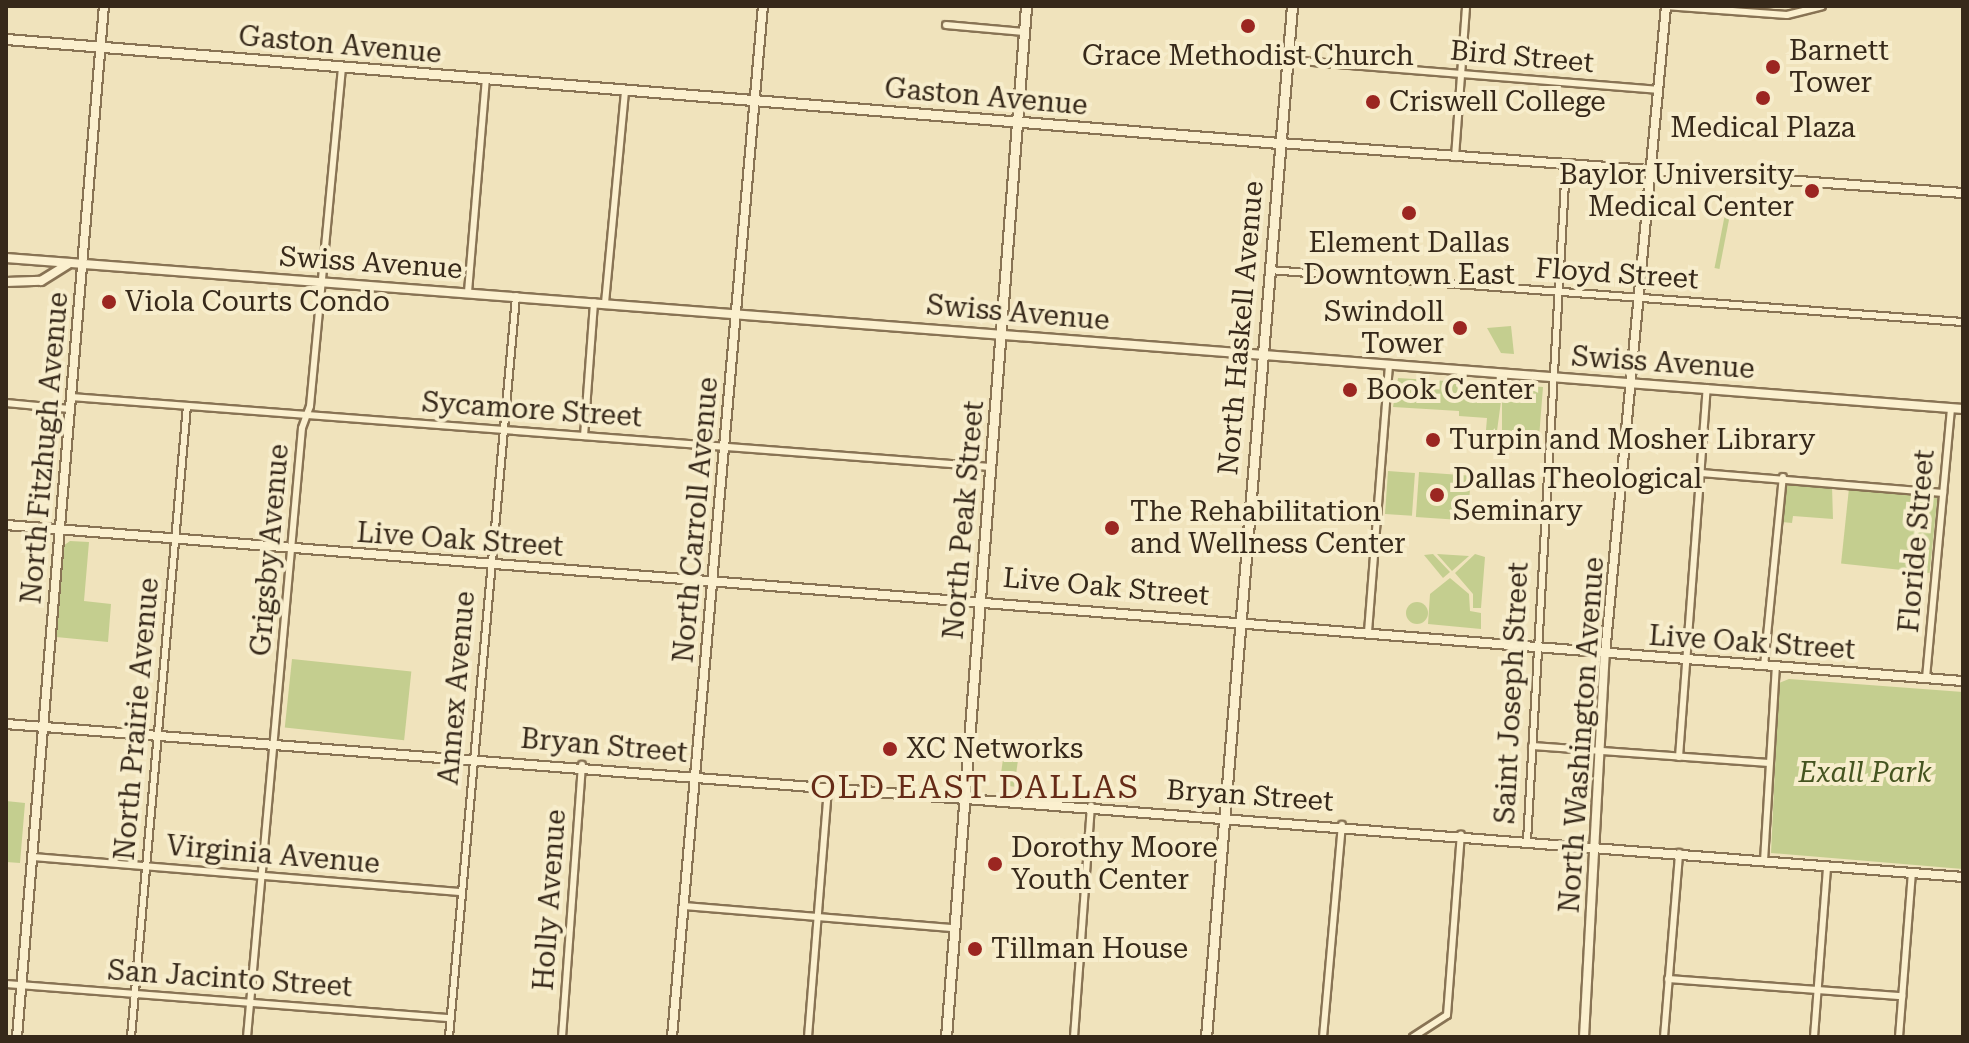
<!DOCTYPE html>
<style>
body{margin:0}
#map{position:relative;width:1969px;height:1043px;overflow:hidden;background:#f0e3bc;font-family:"Roboto Serif",serif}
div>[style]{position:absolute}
.green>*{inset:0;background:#c4ce8f;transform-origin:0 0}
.round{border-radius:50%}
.roads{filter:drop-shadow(2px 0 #887354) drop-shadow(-2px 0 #887354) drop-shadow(0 2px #887354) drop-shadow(0 -2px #887354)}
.minor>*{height:6px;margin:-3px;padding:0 3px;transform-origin:3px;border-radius:3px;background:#fbf0cf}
.tertiary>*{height:8px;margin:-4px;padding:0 4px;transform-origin:4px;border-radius:4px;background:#fbf0cf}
.secondary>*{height:9px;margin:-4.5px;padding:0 4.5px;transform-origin:4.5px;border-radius:4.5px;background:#fbf0cf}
.dots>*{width:22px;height:22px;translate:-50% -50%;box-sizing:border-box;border:4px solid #f7edcc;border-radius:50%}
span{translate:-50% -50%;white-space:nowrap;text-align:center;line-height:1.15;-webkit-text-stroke:8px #f7edcc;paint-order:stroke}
.street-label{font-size:28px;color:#37291a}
.poi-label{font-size:28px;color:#37291a}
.left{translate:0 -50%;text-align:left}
.right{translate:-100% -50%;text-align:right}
.park-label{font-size:28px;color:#455420;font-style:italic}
.quarter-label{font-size:32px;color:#662b17;letter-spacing:2px}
.frame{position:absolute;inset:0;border:8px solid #37291a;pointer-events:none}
</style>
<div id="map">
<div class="green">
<i style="left:1725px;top:214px;width:5px;height:55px;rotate:11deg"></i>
<i style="clip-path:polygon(1511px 326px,1514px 354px,1501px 353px,1487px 328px)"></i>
<i style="clip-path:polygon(1398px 378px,1543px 387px,1539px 438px,1502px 435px,1502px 394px,1497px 431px,1486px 430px,1487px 418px,1459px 416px,1459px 411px,1393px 407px)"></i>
<i style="left:1388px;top:471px;width:27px;height:43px;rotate:4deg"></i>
<i style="left:1419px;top:472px;width:52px;height:45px;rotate:4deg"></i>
<i style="clip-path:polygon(1786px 481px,1832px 486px,1833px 519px,1793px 516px,1792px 523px,1782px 522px)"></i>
<i style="left:1849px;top:488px;width:89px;height:76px;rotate:6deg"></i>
<i style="clip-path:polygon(70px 541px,89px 542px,84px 601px,111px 604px,108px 642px,56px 637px,63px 546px)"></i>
<i style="clip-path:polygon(1433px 554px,1450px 572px,1443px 578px,1424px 555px)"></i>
<i style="clip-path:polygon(1437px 554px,1469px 556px,1452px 571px)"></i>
<i style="clip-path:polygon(1475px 554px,1485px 557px,1481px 608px,1473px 608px,1473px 594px,1455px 573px)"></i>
<i style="clip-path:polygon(1450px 578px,1469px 594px,1470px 611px,1481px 613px,1481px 629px,1428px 624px,1430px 594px)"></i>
<i class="round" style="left:1406px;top:602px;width:22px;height:22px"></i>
<i style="left:292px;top:659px;width:120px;height:69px;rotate:6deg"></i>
<i style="clip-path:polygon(1789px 679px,1963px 692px,1963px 869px,1771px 853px,1779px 683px)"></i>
<i style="left:1004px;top:752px;width:15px;height:33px;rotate:8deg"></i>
<i style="clip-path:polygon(6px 801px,25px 803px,20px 863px,6px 862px)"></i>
</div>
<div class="roads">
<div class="minor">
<i style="left:1665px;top:6px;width:122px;rotate:4.2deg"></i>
<i style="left:1787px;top:15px;width:36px;rotate:-14deg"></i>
<i style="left:946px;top:25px;width:78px;rotate:5.1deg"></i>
<i style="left:1288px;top:60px;width:370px;rotate:4.6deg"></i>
<i style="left:1455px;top:157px;width:151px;rotate:-85.8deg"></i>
<i style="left:1269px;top:270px;width:696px;rotate:4.29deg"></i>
<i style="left:468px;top:292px;width:214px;rotate:-85.2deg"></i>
<i style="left:605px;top:303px;width:214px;rotate:-84.6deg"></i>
<i style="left:71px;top:397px;width:922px;rotate:4.36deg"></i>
<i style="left:6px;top:403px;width:64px;rotate:5.4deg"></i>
<i style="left:584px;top:436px;width:134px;rotate:-85.7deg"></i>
<i style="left:1701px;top:473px;width:243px;rotate:4.7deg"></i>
<i style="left:1368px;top:632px;width:267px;rotate:-85.5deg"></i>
<i style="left:1764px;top:666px;width:190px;rotate:-84.3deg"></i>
<i style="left:1926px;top:678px;width:271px;rotate:-84.7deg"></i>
<i style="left:1532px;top:746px;width:238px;rotate:4.1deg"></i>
<i style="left:1679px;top:757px;width:370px;rotate:-85.7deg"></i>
<i style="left:1527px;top:841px;width:678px;rotate:-86.7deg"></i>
<i style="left:33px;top:857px;width:428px;rotate:4.7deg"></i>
<i style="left:1764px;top:861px;width:194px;rotate:-86.5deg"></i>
<i style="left:684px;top:906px;width:271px;rotate:4.7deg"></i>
<i style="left:1668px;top:979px;width:235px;rotate:4.2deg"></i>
<i style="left:6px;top:984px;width:446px;rotate:4.4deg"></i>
<i style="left:131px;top:1037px;width:633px;rotate:-84.93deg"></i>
<i style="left:247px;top:1037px;width:611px;rotate:-84.84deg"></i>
<i style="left:302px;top:428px;width:23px;rotate:-70deg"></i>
<i style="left:310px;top:406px;width:341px;rotate:-84.6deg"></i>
<i style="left:449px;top:1037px;width:744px;rotate:-84.83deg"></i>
<i style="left:562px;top:1037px;width:273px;rotate:-85.8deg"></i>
<i style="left:808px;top:1037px;width:251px;rotate:-85.4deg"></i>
<i style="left:1074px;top:1037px;width:232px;rotate:-85.8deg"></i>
<i style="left:1323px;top:1037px;width:213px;rotate:-84.9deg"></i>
<i style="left:1413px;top:1037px;width:40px;rotate:-32.9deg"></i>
<i style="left:1447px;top:1015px;width:181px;rotate:-85.6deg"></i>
<i style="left:1664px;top:1037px;width:185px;rotate:-85.3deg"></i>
<i style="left:1814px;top:1037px;width:170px;rotate:-85.6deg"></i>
<i style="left:1899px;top:1037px;width:165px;rotate:-85.5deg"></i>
</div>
<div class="tertiary">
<i style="left:1280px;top:143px;width:685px;rotate:4.19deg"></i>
<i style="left:6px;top:258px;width:1963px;rotate:4.41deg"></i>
<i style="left:6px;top:282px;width:35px;rotate:-2deg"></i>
<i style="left:41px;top:281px;width:32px;rotate:-32deg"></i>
<i style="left:6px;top:525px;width:1963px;rotate:4.56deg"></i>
<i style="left:6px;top:724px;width:1963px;rotate:4.47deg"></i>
<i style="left:17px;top:1037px;width:1035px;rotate:-85.18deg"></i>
<i style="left:672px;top:1037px;width:1035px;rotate:-84.96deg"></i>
<i style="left:1584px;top:1037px;width:384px;rotate:-86.9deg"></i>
<i style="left:1605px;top:654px;width:651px;rotate:-84.62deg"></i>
</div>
<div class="secondary">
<i style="left:6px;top:39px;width:1278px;rotate:4.67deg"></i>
<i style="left:946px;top:1037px;width:1034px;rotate:-85.56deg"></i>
<i style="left:1206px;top:1037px;width:1035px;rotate:-85.23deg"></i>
</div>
</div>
<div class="dots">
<i style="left:1248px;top:26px;background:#9b2621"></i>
<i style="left:1773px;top:67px;background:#9b2621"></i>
<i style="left:1763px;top:98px;background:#9b2621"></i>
<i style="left:1373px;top:102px;background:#9b2621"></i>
<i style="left:1812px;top:191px;background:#9b2621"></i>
<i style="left:1409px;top:213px;background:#9b2621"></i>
<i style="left:109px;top:302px;background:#9b2621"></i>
<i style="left:1460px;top:328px;background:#9b2621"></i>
<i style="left:1350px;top:390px;background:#9b2621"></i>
<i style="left:1433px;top:440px;background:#9b2621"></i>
<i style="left:1437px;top:495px;background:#9b2621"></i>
<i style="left:1112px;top:528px;background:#9b2621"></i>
<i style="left:890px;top:749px;background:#9b2621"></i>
<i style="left:995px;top:864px;background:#9b2621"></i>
<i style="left:975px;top:949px;background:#9b2621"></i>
</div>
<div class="street-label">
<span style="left:340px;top:45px;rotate:5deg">Gaston Avenue</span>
<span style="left:1522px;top:57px;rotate:5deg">Bird Street</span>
<span style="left:986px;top:97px;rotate:5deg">Gaston Avenue</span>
<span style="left:371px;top:263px;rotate:4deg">Swiss Avenue</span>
<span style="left:1617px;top:274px;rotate:4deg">Floyd Street</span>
<span style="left:1018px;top:313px;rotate:5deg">Swiss Avenue</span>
<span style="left:1241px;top:328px;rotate:-85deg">North Haskell Avenue</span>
<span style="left:1663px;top:363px;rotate:4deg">Swiss Avenue</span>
<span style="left:532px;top:410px;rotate:4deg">Sycamore Street</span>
<span style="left:45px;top:448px;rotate:-85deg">North Fitzhugh Avenue</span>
<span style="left:696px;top:520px;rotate:-85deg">North Carroll Avenue</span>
<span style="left:964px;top:520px;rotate:-85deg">North Peak Street</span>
<span style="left:460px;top:540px;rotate:4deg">Live Oak Street</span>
<span style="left:1917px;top:541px;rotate:-85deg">Floride Street</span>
<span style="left:270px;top:550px;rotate:-85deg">Grigsby Avenue</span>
<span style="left:1106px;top:587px;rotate:5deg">Live Oak Street</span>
<span style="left:1752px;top:643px;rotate:4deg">Live Oak Street</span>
<span style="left:457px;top:688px;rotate:-85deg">Annex Avenue</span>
<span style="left:1512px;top:693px;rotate:-87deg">Saint Joseph Street</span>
<span style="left:137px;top:719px;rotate:-85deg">North Prairie Avenue</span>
<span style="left:1582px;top:735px;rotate:-86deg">North Washington Avenue</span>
<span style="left:604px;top:746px;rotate:5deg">Bryan Street</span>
<span style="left:1250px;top:796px;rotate:4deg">Bryan Street</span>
<span style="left:273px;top:855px;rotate:5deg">Virginia Avenue</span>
<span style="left:550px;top:900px;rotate:-86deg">Holly Avenue</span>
<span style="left:230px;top:979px;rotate:4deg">San Jacinto Street</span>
</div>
<div class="poi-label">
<span class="left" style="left:1789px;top:67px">Barnett<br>Tower</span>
<span style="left:1248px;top:56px">Grace Methodist Church</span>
<span class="left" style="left:1389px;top:102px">Criswell College</span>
<span style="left:1763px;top:128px">Medical Plaza</span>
<span class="right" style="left:1794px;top:191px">Baylor University<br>Medical Center</span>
<span style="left:1409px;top:259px">Element Dallas<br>Downtown East</span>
<span class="left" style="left:125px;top:302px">Viola Courts Condo</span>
<span class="right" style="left:1444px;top:328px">Swindoll<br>Tower</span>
<span class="left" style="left:1366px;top:390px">Book Center</span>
<span class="left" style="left:1449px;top:440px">Turpin and Mosher Library</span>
<span class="left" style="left:1453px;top:495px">Dallas Theological<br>Seminary</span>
<span class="left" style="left:1130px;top:528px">The Rehabilitation<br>and Wellness Center</span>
<span class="left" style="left:906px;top:749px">XC Networks</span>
<span class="left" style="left:1011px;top:864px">Dorothy Moore<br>Youth Center</span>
<span class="left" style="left:991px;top:949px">Tillman House</span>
</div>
<div class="park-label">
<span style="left:1865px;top:773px">Exall Park</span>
</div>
<div class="quarter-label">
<span style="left:975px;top:787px">OLD EAST DALLAS</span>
</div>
<div class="frame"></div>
</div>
